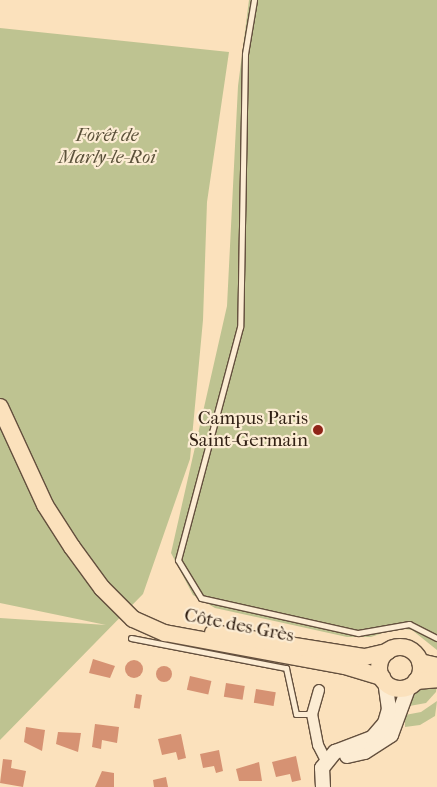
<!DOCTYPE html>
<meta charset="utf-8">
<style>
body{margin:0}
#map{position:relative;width:437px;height:787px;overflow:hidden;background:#fbe1bc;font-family:"IM FELL French Canon",serif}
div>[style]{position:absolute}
.green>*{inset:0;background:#bec391}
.building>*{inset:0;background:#d69273;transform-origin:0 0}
.round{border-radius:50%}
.roads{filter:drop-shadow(1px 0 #64503e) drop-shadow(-1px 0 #64503e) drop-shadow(0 1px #64503e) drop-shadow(0 -1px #64503e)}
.service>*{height:5px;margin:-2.5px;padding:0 2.5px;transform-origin:2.5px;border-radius:2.5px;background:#fcecd3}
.minor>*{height:10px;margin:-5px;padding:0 5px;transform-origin:5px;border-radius:5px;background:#fcecd3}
.tertiary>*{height:14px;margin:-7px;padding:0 7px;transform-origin:7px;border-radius:7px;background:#fcecd3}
.primary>*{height:16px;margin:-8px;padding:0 8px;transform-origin:8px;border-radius:8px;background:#fbe1bc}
.primary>.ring{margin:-8px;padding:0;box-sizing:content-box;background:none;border:16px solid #fbe1bc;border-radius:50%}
.dots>*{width:14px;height:14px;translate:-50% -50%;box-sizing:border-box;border:2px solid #fcecd3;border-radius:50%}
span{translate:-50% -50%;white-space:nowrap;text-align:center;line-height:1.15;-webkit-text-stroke:4.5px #fcecd3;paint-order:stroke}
.park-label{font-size:19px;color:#5b513a;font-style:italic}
.poi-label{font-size:19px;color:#312014}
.right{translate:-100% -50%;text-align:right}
.street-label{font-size:19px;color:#312014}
</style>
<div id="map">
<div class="green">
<i style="clip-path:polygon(249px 0,437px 0,437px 650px,412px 630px,397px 628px,371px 637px,347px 637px,215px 608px,193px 595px,171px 553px,227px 306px,238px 86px)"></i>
<i style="clip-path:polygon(0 28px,229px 52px,207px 202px,203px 320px,190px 459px,143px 594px,0 740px,0 618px,106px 625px,0 603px)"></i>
<i style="clip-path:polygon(437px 681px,436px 692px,426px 703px,404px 707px,415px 689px)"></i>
<i style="clip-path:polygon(437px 701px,435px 716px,420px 725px,405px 727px,405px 715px,421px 712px)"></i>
</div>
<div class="building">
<i style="clip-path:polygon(93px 659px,115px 666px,110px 678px,89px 673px)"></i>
<i class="round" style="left:125px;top:660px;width:18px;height:18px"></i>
<i class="round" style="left:156px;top:666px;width:16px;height:16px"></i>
<i style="left:190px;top:676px;width:22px;height:14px;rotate:13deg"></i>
<i style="left:226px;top:683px;width:19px;height:14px;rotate:9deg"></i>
<i style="left:256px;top:689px;width:20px;height:14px;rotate:9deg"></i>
<i style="left:136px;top:694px;width:6px;height:14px;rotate:9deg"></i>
<i style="clip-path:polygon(95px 724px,119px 727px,117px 743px,102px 740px,101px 749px,92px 747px)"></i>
<i style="clip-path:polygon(26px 727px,45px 730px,42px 751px,24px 742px)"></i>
<i style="clip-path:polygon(58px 732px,81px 733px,78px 752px,56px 744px)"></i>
<i style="clip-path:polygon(181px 734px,186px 758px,178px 760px,176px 752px,162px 755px,158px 739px)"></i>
<i style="clip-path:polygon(219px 750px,223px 771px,216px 773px,214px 766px,203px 768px,200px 754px)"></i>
<i style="clip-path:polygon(296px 756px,301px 780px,292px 782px,290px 774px,276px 777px,272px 762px)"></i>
<i style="clip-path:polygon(3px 759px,12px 760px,11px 768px,26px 771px,23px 787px,0 783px)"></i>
<i style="clip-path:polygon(259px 762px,262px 781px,239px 781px,236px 769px)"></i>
<i style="clip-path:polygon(102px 771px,114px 773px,114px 787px,95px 787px)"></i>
<i style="clip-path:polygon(166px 777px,168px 787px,154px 787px,153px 780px)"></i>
</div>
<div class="roads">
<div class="service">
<i style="left:254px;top:0;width:55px;rotate:99.5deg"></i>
<i style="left:245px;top:54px;width:273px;rotate:91deg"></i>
<i style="left:240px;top:327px;width:241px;rotate:104.9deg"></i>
<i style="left:178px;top:560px;width:44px;rotate:58.8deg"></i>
<i style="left:201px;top:598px;width:161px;rotate:12.6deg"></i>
<i style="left:358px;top:633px;width:52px;rotate:-10deg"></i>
<i style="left:409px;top:624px;width:31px;rotate:27deg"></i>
<i style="left:131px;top:638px;width:158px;rotate:11deg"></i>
<i style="left:286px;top:668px;width:47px;rotate:77.7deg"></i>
<i style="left:296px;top:714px;width:16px"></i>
</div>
<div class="minor">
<i style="left:319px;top:690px;width:25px;rotate:106deg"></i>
<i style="left:312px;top:714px;width:32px;rotate:79deg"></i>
<i style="left:318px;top:745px;width:18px;rotate:63deg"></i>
</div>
<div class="tertiary">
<i style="left:347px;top:756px;width:18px;rotate:-13deg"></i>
<i style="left:365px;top:752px;width:31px;rotate:-33deg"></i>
<i style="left:391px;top:735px;width:52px;rotate:-69.8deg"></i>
<i style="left:323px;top:787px;width:19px;rotate:-93deg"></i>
<i style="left:322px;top:768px;width:21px;rotate:-51deg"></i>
<i style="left:335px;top:752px;width:40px;rotate:-21deg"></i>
<i style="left:372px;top:738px;width:20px;rotate:-49deg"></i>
<i style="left:385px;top:723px;width:15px;rotate:-74deg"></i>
<i style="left:389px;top:709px;width:28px;rotate:-98deg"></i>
</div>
<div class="primary">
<i style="left:0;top:407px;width:108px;rotate:65.3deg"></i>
<i style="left:45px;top:505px;width:50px;rotate:57.3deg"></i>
<i style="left:72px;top:547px;width:51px;rotate:53.8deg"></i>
<i style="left:102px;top:588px;width:44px;rotate:45deg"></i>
<i style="left:133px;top:619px;width:35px;rotate:24deg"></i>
<i style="left:165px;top:633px;width:183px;rotate:10.4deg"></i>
<i style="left:345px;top:666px;width:39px;rotate:17deg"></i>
<i style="left:213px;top:633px;width:154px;rotate:9deg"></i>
<i style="left:365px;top:657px;width:23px;rotate:-13deg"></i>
<i class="ring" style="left:379px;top:647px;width:26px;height:26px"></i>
<i style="left:420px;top:662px;width:17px;rotate:13deg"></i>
<i style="left:416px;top:681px;width:21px;rotate:-5deg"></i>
</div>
</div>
<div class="dots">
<i style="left:318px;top:430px;background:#8f2418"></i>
</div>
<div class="park-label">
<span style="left:107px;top:147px">Forêt de<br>Marly-le-Roi</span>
</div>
<div class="poi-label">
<span class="right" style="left:308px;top:430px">Campus Paris<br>Saint-Germain</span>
</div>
<div class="street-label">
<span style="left:239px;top:626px;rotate:11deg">Côte des Grès</span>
</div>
</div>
